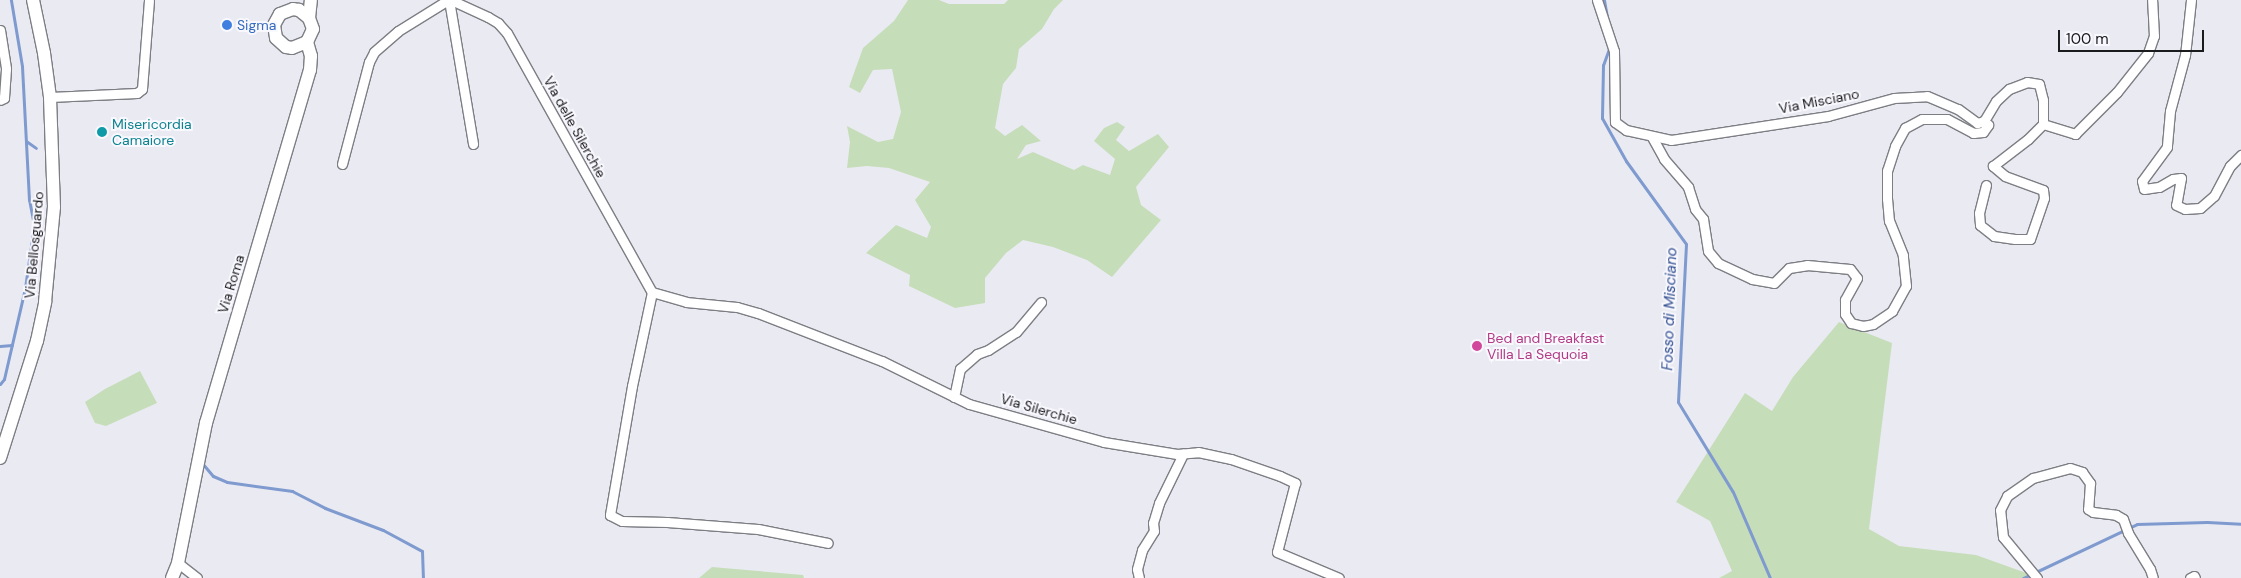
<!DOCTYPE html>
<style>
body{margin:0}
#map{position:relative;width:2241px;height:578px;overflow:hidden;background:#eaebf2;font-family:"DM Sans",sans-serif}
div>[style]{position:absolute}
.green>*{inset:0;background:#c6ddba}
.stream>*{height:3px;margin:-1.5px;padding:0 1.5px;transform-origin:1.5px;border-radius:1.5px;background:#7f9acf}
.roads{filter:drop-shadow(1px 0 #7d7e84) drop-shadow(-1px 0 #7d7e84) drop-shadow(0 1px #7d7e84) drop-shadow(0 -1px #7d7e84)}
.street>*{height:9px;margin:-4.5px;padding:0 4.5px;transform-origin:4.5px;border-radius:4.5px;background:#fff}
.secondary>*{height:12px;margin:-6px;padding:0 6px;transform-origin:6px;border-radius:6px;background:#fff}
.dots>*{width:14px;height:14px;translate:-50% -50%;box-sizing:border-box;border:2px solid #f8f8fe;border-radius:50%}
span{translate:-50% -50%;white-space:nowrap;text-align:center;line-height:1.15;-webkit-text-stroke:4px #f8f8fe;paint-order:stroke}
.shop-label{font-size:14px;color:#366cbe}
.left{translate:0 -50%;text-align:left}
.street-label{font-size:14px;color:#1a1b1d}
.culture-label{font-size:14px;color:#0d838f}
.hotel-label{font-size:14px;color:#b23c85}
.water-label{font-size:15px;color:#314e90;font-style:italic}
.scale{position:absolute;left:2058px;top:30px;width:146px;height:22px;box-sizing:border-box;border:2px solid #1a1b1d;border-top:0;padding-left:6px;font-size:15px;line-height:18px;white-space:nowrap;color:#1a1b1d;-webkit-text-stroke:4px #f8f8fe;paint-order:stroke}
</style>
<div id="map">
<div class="green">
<i style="clip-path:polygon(908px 0,939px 0,949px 4px,1004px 4px,1008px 0,1063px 0,1054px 9px,1042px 29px,1019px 49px,1016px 68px,1003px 84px,995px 128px,1005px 136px,1022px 125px,1041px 141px,1026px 145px,1017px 159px,1033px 152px,1074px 170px,1083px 165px,1110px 175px,1115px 159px,1094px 141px,1104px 128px,1117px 122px,1125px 127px,1116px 140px,1129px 151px,1158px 134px,1169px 147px,1136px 187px,1141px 205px,1161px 220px,1112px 277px,1087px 260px,1053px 247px,1023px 240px,1006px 253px,985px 278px,985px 303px,955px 308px,909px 286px,910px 275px,866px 253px,896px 225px,927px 238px,931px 227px,915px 200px,930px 182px,889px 168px,867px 166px,847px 168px,850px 142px,847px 126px,878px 142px,893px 139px,901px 112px,892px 69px,873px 70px,860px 93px,849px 87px,863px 48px,894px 21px)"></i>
<i style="clip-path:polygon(1839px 322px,1892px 343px,1869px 529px,1899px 546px,1976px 555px,2040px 578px,1719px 578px,1732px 571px,1710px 521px,1676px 502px,1745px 393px,1772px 411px,1793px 377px)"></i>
<i style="clip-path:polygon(140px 371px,157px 403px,106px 426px,95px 423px,85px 402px,105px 389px)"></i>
<i style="clip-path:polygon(712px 567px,803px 575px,804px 578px,699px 578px)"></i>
</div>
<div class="stream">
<i style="left:1604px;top:0;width:17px;rotate:80deg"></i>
<i style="left:1610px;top:46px;width:20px;rotate:110deg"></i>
<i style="left:1603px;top:65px;width:53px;rotate:91.1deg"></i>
<i style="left:1602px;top:118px;width:49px;rotate:60.8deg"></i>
<i style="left:1626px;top:161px;width:102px;rotate:54.1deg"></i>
<i style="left:1686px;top:244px;width:158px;rotate:92.9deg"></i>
<i style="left:1678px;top:402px;width:105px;rotate:58.6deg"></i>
<i style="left:1733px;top:492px;width:94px;rotate:66.7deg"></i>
<i style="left:26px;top:141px;width:12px;rotate:35deg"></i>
<i style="left:0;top:346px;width:12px;rotate:-5deg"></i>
<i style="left:0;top:384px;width:6px;rotate:-51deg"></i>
<i style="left:4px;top:379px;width:93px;rotate:-77deg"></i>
<i style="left:25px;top:288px;width:64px;rotate:-81.9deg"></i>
<i style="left:34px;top:225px;width:25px;rotate:-101deg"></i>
<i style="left:29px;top:200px;width:134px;rotate:-93deg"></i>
<i style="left:22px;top:66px;width:67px;rotate:-99.5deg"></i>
<i style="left:202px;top:463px;width:17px;rotate:50deg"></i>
<i style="left:213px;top:476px;width:15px;rotate:23deg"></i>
<i style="left:227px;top:482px;width:66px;rotate:7.9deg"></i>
<i style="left:292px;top:491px;width:37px;rotate:27deg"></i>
<i style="left:325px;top:508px;width:62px;rotate:20.8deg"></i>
<i style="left:383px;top:530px;width:44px;rotate:28.3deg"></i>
<i style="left:422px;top:551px;width:27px;rotate:88deg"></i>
<i style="left:2023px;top:578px;width:126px;rotate:-25.3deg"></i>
<i style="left:2137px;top:524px;width:70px;rotate:-1.6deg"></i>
<i style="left:2207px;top:522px;width:34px;rotate:3deg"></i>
</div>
<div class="roads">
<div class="street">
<i style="left:449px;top:0;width:146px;rotate:80.5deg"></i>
<i style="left:451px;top:0;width:41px;rotate:24.7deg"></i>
<i style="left:488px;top:17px;width:12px;rotate:31deg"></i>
<i style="left:498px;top:23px;width:13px;rotate:48deg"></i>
<i style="left:507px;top:33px;width:297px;rotate:60.8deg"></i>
<i style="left:1597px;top:0;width:54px;rotate:71.6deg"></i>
<i style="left:1614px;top:51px;width:71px;rotate:89.2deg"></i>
<i style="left:1615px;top:122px;width:14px;rotate:36deg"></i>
<i style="left:1626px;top:130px;width:46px;rotate:12.5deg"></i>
<i style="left:1671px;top:140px;width:159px;rotate:-8.7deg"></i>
<i style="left:1828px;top:116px;width:68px;rotate:-15.3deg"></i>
<i style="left:1894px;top:98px;width:33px;rotate:-3deg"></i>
<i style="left:1927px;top:96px;width:34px;rotate:23deg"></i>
<i style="left:1958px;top:109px;width:24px;rotate:36deg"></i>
<i style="left:1977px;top:123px;width:7px;rotate:-16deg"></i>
<i style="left:1984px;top:121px;width:23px;rotate:-59deg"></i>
<i style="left:1996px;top:101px;width:18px;rotate:-43deg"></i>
<i style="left:2009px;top:89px;width:19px;rotate:-21deg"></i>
<i style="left:2027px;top:82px;width:12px;rotate:9deg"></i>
<i style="left:2039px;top:84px;width:16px;rotate:76deg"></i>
<i style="left:2043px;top:100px;width:24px;rotate:90deg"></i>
<i style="left:2043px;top:124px;width:34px;rotate:17deg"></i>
<i style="left:2075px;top:134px;width:59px;rotate:-45deg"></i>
<i style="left:2117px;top:92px;width:50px;rotate:-51.5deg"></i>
<i style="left:2148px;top:53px;width:18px;rotate:-71deg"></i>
<i style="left:2154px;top:36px;width:36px;rotate:-93deg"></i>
<i style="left:2191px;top:0;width:55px;rotate:96.2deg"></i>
<i style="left:2185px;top:55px;width:58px;rotate:105deg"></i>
<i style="left:2170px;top:111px;width:36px;rotate:95deg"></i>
<i style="left:2167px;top:147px;width:42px;rotate:126.3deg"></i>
<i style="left:2142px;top:181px;width:8px;rotate:76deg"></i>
<i style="left:2144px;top:189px;width:15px;rotate:-8deg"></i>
<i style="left:2159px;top:187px;width:16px;rotate:-30deg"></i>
<i style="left:2173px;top:179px;width:8px;rotate:-7deg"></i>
<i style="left:2181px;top:178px;width:27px;rotate:100deg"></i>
<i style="left:2176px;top:205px;width:10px;rotate:24deg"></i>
<i style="left:2185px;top:209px;width:15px;rotate:-4deg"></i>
<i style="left:2200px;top:208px;width:18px;rotate:-41deg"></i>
<i style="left:2214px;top:196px;width:34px;rotate:-62deg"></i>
<i style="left:2230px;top:166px;width:16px;rotate:-45deg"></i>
<i style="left:0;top:30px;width:39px;rotate:81deg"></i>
<i style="left:6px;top:69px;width:29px;rotate:94deg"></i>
<i style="left:4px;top:98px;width:4px;rotate:153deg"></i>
<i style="left:50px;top:97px;width:87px;rotate:-2.6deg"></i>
<i style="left:137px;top:93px;width:6px;rotate:-39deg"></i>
<i style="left:142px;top:89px;width:89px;rotate:-85.5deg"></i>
<i style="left:1652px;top:137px;width:25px;rotate:61deg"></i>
<i style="left:1664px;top:159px;width:37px;rotate:49deg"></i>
<i style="left:1688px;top:187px;width:23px;rotate:72deg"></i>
<i style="left:1695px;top:209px;width:13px;rotate:51deg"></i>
<i style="left:1703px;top:219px;width:32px;rotate:81deg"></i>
<i style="left:1708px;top:251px;width:16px;rotate:50deg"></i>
<i style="left:1718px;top:263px;width:38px;rotate:25deg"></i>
<i style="left:1752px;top:279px;width:22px;rotate:10deg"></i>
<i style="left:1774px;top:283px;width:21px;rotate:-45deg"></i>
<i style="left:1789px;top:268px;width:18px;rotate:-9deg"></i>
<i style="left:1807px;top:265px;width:43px;rotate:5.3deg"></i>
<i style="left:1850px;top:269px;width:11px;rotate:52deg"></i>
<i style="left:1857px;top:278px;width:25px;rotate:119deg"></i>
<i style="left:1845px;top:300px;width:14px;rotate:90deg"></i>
<i style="left:1845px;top:314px;width:11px;rotate:56deg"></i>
<i style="left:1851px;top:323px;width:12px;rotate:14deg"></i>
<i style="left:1863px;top:326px;width:10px;rotate:-11deg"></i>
<i style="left:1873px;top:324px;width:23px;rotate:-34deg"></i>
<i style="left:1892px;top:311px;width:29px;rotate:-61deg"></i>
<i style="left:1906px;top:286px;width:31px;rotate:-96deg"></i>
<i style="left:1903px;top:255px;width:37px;rotate:-112deg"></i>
<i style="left:1889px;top:221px;width:22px;rotate:-95deg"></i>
<i style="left:1887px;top:199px;width:28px;rotate:-90deg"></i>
<i style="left:1887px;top:171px;width:26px;rotate:-72deg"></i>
<i style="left:1895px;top:146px;width:21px;rotate:-61deg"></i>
<i style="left:1905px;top:128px;width:19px;rotate:-28deg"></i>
<i style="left:1922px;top:119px;width:25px"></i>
<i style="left:1947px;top:119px;width:30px;rotate:28deg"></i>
<i style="left:1973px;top:133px;width:10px;rotate:-6deg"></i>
<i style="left:1983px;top:132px;width:9px;rotate:-54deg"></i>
<i style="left:1988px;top:125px;width:6px;rotate:-135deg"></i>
<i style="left:342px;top:164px;width:106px;rotate:-75.2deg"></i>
<i style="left:369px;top:62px;width:11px;rotate:-63deg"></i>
<i style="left:374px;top:52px;width:32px;rotate:-41deg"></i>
<i style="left:398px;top:31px;width:59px;rotate:-31.8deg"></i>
<i style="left:1986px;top:185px;width:29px;rotate:104deg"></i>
<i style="left:1979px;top:213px;width:12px;rotate:85deg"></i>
<i style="left:1980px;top:225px;width:18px;rotate:38deg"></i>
<i style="left:1994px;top:236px;width:21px;rotate:8deg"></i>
<i style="left:2015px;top:239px;width:15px"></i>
<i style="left:2030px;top:239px;width:43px;rotate:-71.1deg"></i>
<i style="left:2044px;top:198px;width:8px;rotate:-97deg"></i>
<i style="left:2043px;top:190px;width:40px;rotate:-159.8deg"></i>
<i style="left:2005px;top:176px;width:16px;rotate:-140deg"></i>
<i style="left:1993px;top:166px;width:44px;rotate:-37.6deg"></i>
<i style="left:2028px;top:139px;width:21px;rotate:-45deg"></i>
<i style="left:652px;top:292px;width:35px;rotate:16deg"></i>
<i style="left:686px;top:302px;width:51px;rotate:5.6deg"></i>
<i style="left:737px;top:307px;width:22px;rotate:16deg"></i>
<i style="left:758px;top:313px;width:133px;rotate:21.2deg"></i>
<i style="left:882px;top:361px;width:97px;rotate:26.3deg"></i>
<i style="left:969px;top:404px;width:140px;rotate:15.7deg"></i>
<i style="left:1104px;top:442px;width:74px;rotate:9.3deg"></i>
<i style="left:1177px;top:454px;width:21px;rotate:-5deg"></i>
<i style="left:1198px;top:452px;width:34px;rotate:12deg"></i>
<i style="left:1231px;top:459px;width:52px;rotate:19.1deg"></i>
<i style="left:1280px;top:476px;width:17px;rotate:25deg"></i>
<i style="left:1295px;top:483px;width:71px;rotate:104.6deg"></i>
<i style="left:1277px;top:552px;width:67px;rotate:22.8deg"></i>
<i style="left:652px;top:292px;width:96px;rotate:102deg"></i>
<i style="left:632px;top:386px;width:131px;rotate:99.7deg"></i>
<i style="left:610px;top:515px;width:13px;rotate:27deg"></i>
<i style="left:622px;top:521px;width:45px;rotate:1.3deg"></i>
<i style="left:667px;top:522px;width:91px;rotate:4.4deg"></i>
<i style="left:758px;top:529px;width:71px;rotate:11.3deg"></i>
<i style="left:954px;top:397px;width:29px;rotate:-78deg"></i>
<i style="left:960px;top:369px;width:23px;rotate:-41deg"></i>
<i style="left:977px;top:354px;width:12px;rotate:-20deg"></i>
<i style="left:988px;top:350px;width:33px;rotate:-33deg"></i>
<i style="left:1016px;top:332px;width:39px;rotate:-50deg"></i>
<i style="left:178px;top:563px;width:24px;rotate:38deg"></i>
<i style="left:1139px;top:578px;width:9px;rotate:-103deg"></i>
<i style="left:1137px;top:569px;width:20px;rotate:-75deg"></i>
<i style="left:1142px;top:550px;width:22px;rotate:-58deg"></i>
<i style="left:1154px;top:531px;width:8px;rotate:-97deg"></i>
<i style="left:1153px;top:523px;width:21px;rotate:-73deg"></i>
<i style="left:1159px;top:503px;width:55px;rotate:-63.9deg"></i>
<i style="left:2037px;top:578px;width:53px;rotate:-129.7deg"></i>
<i style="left:2003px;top:537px;width:27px;rotate:-96deg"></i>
<i style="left:2000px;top:510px;width:16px;rotate:-63deg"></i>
<i style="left:2007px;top:496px;width:32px;rotate:-35deg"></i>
<i style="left:2033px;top:478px;width:38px;rotate:-15deg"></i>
<i style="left:2070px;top:468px;width:13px;rotate:18deg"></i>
<i style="left:2082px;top:472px;width:14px;rotate:54deg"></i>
<i style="left:2090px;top:483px;width:26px;rotate:94deg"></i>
<i style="left:2088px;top:509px;width:6px;rotate:31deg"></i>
<i style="left:2093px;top:512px;width:23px;rotate:7deg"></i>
<i style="left:2116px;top:515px;width:8px;rotate:30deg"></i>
<i style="left:2123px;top:519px;width:15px;rotate:70deg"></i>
<i style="left:2128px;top:533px;width:42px;rotate:58.6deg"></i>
<i style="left:2150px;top:569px;width:9px;rotate:72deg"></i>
<i style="left:2190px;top:578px;width:4px;rotate:-27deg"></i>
<i style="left:2194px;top:576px;width:2px;rotate:63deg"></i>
</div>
<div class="secondary">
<i style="left:309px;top:18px;width:13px;rotate:-141deg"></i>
<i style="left:299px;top:10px;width:6px;rotate:-171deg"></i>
<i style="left:293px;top:9px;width:14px;rotate:159deg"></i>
<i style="left:280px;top:14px;width:13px;rotate:119deg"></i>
<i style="left:274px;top:25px;width:13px;rotate:81deg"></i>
<i style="left:276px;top:38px;width:13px;rotate:42deg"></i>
<i style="left:286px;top:47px;width:6px;rotate:9deg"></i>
<i style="left:292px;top:48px;width:16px;rotate:-22deg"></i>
<i style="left:307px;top:42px;width:14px;rotate:-65deg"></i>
<i style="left:313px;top:29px;width:12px;rotate:-110deg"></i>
<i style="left:309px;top:18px;width:18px;rotate:-84deg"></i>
<i style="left:0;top:458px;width:123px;rotate:-72.5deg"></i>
<i style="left:37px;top:341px;width:40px;rotate:-78deg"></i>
<i style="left:45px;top:302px;width:95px;rotate:-84.6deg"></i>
<i style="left:54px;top:207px;width:110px;rotate:-92.1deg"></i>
<i style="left:50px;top:97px;width:44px;rotate:-97.8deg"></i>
<i style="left:44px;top:53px;width:54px;rotate:-101.7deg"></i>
<i style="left:172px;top:578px;width:16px;rotate:-68deg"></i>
<i style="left:178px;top:563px;width:143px;rotate:-78.7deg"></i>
<i style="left:206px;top:423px;width:368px;rotate:-73.6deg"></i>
<i style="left:310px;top:70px;width:14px;rotate:-86deg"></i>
<i style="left:311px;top:56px;width:15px;rotate:-106deg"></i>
</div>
</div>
<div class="dots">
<i style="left:227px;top:25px;background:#3f7fe0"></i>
<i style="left:102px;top:132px;background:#0f9aa8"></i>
<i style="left:1477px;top:346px;background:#d1479c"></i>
</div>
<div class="shop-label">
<span class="left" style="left:237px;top:25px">Sigma</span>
</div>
<div class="street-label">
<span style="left:1819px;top:101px;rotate:-11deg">Via Misciano</span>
<span style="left:575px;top:127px;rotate:61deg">Via delle Silerchie</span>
<span style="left:34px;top:245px;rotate:-85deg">Via Bellosguardo</span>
<span style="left:231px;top:284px;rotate:-73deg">Via Roma</span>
<span style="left:1039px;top:409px;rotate:16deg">Via Silerchie</span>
</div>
<div class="culture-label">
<span class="left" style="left:112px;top:132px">Misericordia<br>Camaiore</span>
</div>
<div class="hotel-label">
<span class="left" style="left:1487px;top:346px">Bed and Breakfast<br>Villa La Sequoia</span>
</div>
<div class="water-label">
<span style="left:1670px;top:309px;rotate:-88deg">Fosso di Misciano</span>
</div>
<div class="scale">100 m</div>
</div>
